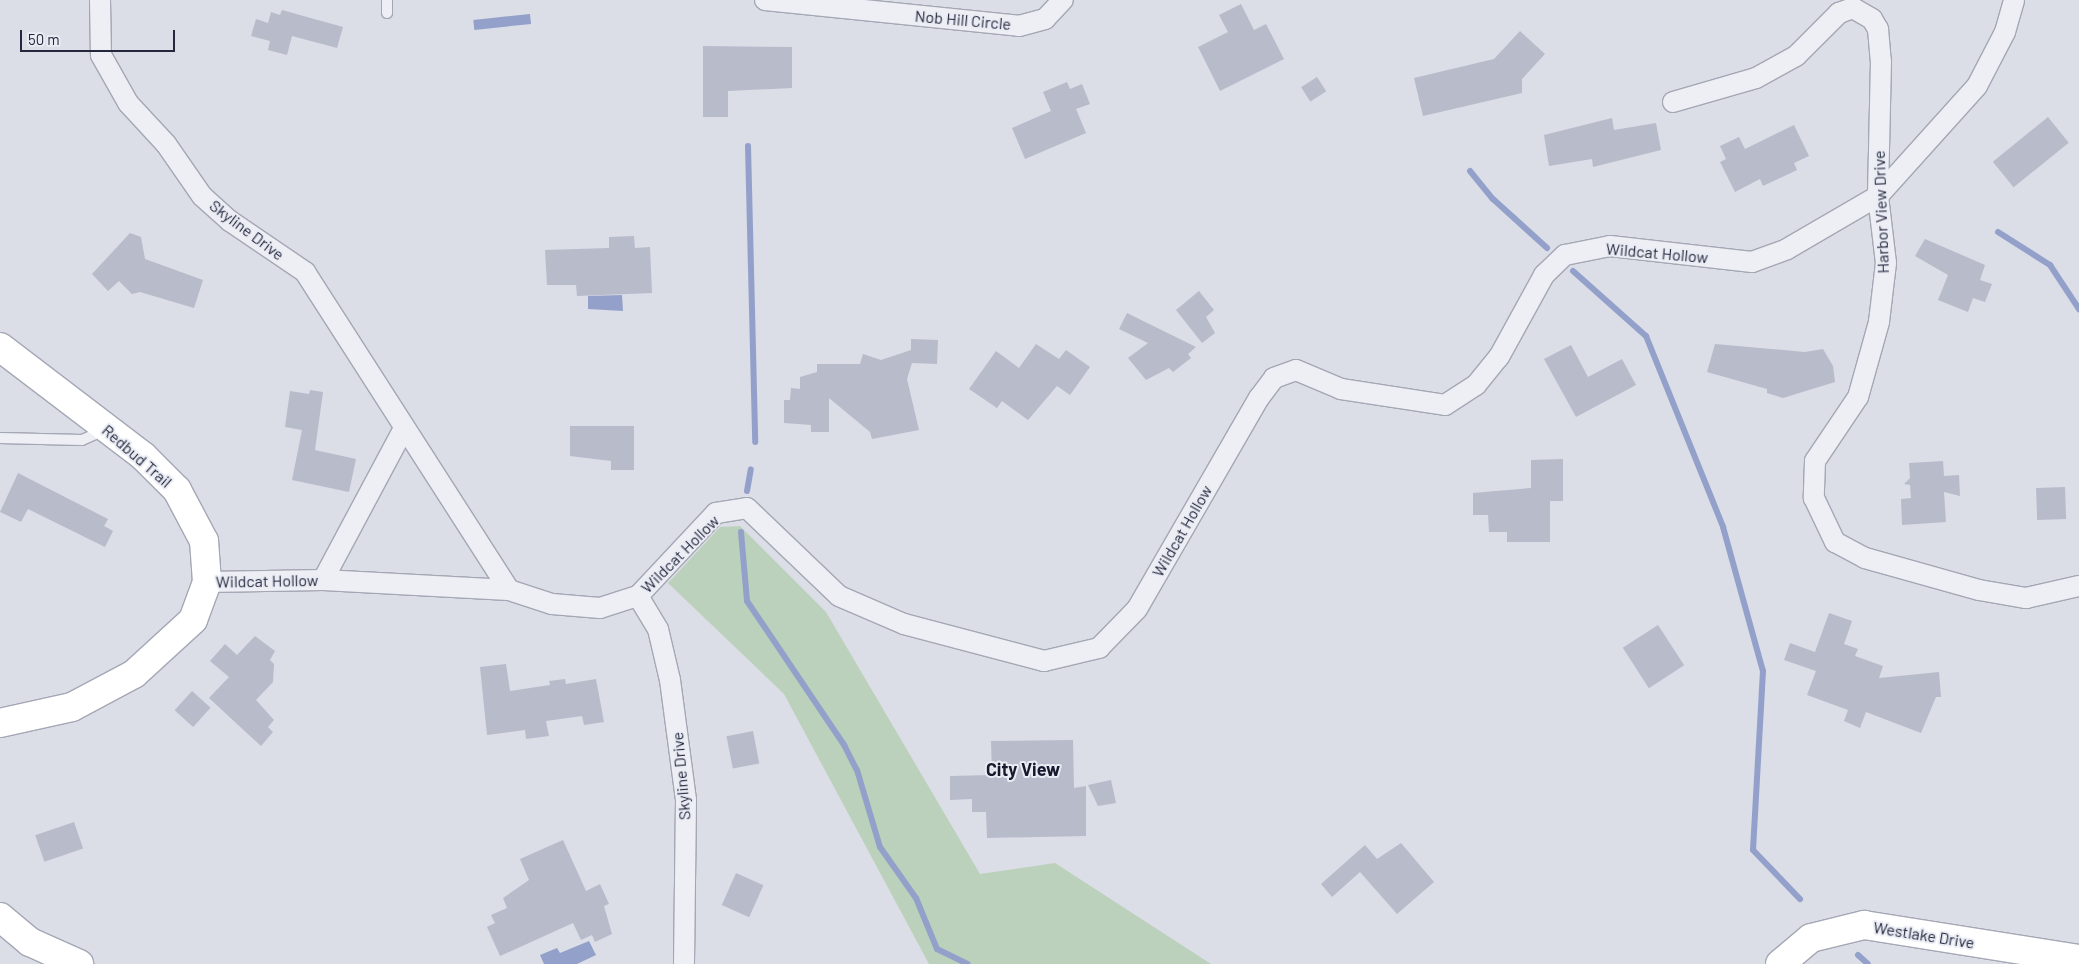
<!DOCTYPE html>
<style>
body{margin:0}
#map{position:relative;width:2079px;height:964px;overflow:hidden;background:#dbdde7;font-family:Barlow,sans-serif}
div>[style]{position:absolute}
.green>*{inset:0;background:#bcd1bb}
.water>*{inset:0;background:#93a1ca;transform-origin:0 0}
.stream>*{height:6px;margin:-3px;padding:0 3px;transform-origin:3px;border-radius:3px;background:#93a1ca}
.building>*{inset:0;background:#b8bbca;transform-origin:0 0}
.roads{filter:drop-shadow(1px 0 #a4a7b4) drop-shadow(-1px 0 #a4a7b4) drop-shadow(0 1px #a4a7b4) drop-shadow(0 -1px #a4a7b4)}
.lane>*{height:10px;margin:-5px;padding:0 5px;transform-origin:5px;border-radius:5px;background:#eeeff5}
.street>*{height:20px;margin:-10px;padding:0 10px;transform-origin:10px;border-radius:10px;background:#eeeff5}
.secondary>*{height:28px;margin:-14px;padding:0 14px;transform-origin:14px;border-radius:14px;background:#fff}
span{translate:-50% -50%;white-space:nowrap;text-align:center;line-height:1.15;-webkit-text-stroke:4px #eaecf4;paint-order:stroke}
.street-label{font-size:16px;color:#24283d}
.neighbourhood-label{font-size:18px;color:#17192e;font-weight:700}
.scale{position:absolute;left:20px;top:30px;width:155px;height:22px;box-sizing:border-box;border:2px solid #24283d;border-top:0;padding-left:6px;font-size:15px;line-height:18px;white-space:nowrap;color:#24283d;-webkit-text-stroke:4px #eaecf4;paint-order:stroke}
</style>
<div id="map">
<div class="green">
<i style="clip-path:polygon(740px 526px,826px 612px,980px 874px,1055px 863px,1211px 964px,929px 964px,784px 694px,668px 583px,720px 527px)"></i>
</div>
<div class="water">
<i style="left:530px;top:14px;width:10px;height:57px;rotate:84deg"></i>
<i style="clip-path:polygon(622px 295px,623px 311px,588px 309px,588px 296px)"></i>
<i style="clip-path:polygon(589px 941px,596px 955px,577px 964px,544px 964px,540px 955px,557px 948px,560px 953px)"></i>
</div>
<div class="stream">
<i style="left:748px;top:146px;width:296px;rotate:88.6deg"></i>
<i style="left:1470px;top:171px;width:36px;rotate:51deg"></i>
<i style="left:1493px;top:199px;width:73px;rotate:42.2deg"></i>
<i style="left:1998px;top:232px;width:62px;rotate:32.4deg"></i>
<i style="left:2050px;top:265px;width:53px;rotate:56.6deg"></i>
<i style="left:1573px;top:271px;width:98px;rotate:41.7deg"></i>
<i style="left:1646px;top:336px;width:206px;rotate:68deg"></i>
<i style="left:1723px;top:527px;width:149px;rotate:74.5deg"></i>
<i style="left:1763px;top:671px;width:179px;rotate:93.2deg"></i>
<i style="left:1753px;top:850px;width:68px;rotate:46.2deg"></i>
<i style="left:747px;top:491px;width:22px;rotate:-80deg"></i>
<i style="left:741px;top:532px;width:69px;rotate:85deg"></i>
<i style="left:747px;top:601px;width:174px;rotate:56deg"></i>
<i style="left:844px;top:745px;width:28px;rotate:63deg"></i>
<i style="left:857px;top:770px;width:80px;rotate:73.4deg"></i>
<i style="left:880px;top:847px;width:62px;rotate:54.8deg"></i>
<i style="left:916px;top:898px;width:55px;rotate:67.6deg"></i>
<i style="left:937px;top:949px;width:34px;rotate:26deg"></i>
<i style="left:1858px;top:955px;width:13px;rotate:42deg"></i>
</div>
<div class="building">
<i style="clip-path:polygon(1241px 4px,1254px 30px,1266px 24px,1284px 59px,1220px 91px,1198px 47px,1228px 32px,1219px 15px)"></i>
<i style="clip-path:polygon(282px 10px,343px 27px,337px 48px,292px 36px,287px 55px,268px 50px,270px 41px,251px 36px,256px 19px,268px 23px,271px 12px,280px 15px)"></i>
<i style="clip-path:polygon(1520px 31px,1545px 54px,1522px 79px,1522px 93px,1423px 116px,1414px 78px,1494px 59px)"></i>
<i style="clip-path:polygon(703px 46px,792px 47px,792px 88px,728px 91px,728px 117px,703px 117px)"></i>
<i style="left:1317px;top:77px;width:17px;height:19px;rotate:57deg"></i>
<i style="clip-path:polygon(1067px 82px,1070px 89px,1082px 84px,1090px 104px,1076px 109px,1086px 133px,1025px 159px,1012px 128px,1051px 111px,1043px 92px)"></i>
<i style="left:2048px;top:117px;width:33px;height:71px;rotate:51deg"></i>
<i style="clip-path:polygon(1612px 118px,1614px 130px,1656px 123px,1661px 150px,1593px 167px,1592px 159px,1549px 166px,1544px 135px)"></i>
<i style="clip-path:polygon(1794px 125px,1809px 156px,1794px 163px,1797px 170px,1763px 186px,1760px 179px,1735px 192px,1720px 162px,1726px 159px,1720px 146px,1739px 137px,1745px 149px)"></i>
<i style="clip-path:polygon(130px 233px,141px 237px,145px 259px,203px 280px,194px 308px,140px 292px,132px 294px,119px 281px,108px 291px,92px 274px)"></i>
<i style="clip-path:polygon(634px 236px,635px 248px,650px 247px,652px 293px,577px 296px,576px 285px,547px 285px,545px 250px,609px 248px,609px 237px)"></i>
<i style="clip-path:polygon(1925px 239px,1985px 265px,1980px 280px,1992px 284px,1985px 302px,1973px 298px,1968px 312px,1938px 300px,1948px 275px,1915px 256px)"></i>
<i style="clip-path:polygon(1199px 291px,1214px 310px,1206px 317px,1215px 333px,1202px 343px,1176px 310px)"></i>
<i style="clip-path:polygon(1127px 313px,1196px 347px,1188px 354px,1191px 358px,1173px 372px,1169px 368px,1146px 380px,1128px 358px,1148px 343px,1119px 329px)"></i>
<i style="clip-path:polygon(911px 339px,938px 340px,937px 364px,912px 363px,907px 379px,919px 430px,872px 439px,870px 432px,829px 398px,829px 432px,811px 432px,811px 425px,784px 423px,784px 400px,790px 400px,791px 388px,800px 389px,800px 377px,817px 372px,817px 364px,860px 364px,863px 354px,881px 360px,911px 350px)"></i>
<i style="clip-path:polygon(1036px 344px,1059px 359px,1066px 350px,1090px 367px,1070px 395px,1057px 386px,1028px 420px,1002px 401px,997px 408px,969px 389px,996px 351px,1019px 368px)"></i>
<i style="clip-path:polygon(1715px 344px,1805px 352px,1823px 349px,1833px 366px,1835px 382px,1783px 398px,1767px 393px,1767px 389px,1707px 372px)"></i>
<i style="clip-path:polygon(1571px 345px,1588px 377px,1622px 359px,1636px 385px,1576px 417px,1544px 359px)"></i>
<i style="clip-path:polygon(310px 390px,323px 392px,315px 450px,356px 459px,349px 492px,292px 480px,302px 430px,285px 427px,290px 391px,309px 394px)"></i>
<i style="clip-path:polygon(570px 426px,634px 426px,634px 470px,611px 470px,611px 461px,570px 456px)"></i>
<i style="clip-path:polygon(1563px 459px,1563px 501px,1550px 501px,1550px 542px,1507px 542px,1507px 532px,1489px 532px,1488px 515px,1473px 515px,1473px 493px,1531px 488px,1531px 460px)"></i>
<i style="clip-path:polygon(1943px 461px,1944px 476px,1959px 475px,1960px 496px,1944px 492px,1946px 522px,1902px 525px,1901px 499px,1911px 498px,1910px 485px,1904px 484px,1910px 478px,1909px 463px)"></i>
<i style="clip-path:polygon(18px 473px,108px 519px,104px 526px,113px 531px,105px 547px,28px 509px,21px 522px,0 512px)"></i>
<i style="left:2065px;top:487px;width:32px;height:29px;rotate:88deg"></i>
<i style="clip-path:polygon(1829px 613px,1852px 621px,1844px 644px,1858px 649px,1855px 656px,1883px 666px,1879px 678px,1939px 672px,1941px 697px,1936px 697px,1921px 733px,1866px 712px,1860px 728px,1844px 721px,1848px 710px,1807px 695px,1816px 671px,1784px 660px,1790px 643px,1815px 652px)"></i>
<i style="left:1658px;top:625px;width:48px;height:42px;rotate:57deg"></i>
<i style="clip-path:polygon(255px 636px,275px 651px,270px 660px,274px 664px,273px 682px,256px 700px,274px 720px,268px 727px,273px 732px,261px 746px,209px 698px,229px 677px,210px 661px,225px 644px,237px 655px)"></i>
<i style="clip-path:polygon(506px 664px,510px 691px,550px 685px,549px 681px,565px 679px,566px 684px,596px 679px,604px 722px,584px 725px,582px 716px,546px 721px,549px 736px,526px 739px,525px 730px,487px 735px,480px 667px)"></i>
<i style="left:192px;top:691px;width:25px;height:26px;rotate:42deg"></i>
<i style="left:753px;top:731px;width:33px;height:27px;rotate:79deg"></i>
<i style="clip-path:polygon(1073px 740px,1074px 788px,1086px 786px,1086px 836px,987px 838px,986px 812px,972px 812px,972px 799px,950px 800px,950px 776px,992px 775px,991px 741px)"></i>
<i style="clip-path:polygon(1111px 780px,1116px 803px,1098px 806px,1088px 785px)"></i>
<i style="left:74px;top:822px;width:28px;height:41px;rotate:71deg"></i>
<i style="clip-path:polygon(563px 840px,586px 891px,600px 884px,609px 904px,604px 906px,612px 934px,595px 942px,592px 935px,581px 940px,573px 923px,500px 956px,487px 927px,495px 923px,491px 915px,507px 908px,503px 898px,529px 880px,520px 859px)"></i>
<i style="clip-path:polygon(1401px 843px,1434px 882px,1397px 914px,1360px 872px,1332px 897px,1321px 884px,1365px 845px,1377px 859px)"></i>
<i style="left:736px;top:873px;width:30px;height:35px;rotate:24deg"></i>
</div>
<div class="roads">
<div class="lane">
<i style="left:387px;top:0;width:13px;rotate:90deg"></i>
<i style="left:0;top:438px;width:82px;rotate:1.4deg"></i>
<i style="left:82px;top:440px;width:24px;rotate:-24deg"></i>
</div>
<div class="street">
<i style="left:100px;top:0;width:55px;rotate:89deg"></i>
<i style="left:101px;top:55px;width:55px;rotate:60.6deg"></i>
<i style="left:128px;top:103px;width:56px;rotate:47.2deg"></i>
<i style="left:166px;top:144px;width:63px;rotate:55.3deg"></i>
<i style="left:202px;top:196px;width:38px;rotate:42deg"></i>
<i style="left:230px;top:221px;width:91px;rotate:34.2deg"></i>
<i style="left:305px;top:272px;width:378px;rotate:57.3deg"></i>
<i style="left:765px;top:0;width:255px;rotate:5.8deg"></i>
<i style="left:1019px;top:26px;width:27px;rotate:-15deg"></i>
<i style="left:1045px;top:19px;width:26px;rotate:-47deg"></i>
<i style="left:1673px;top:102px;width:86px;rotate:-16.1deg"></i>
<i style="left:1756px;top:78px;width:46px;rotate:-28.8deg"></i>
<i style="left:1796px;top:56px;width:61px;rotate:-45deg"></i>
<i style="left:1839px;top:13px;width:15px;rotate:-20deg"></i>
<i style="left:1853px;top:8px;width:22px;rotate:30deg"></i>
<i style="left:1872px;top:19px;width:12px;rotate:59deg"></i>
<i style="left:1878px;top:29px;width:32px;rotate:85deg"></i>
<i style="left:1881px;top:61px;width:135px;rotate:91.3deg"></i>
<i style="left:1878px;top:196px;width:67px;rotate:83.2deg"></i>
<i style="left:1886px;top:263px;width:59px;rotate:96.8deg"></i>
<i style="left:1879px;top:322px;width:78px;rotate:105.6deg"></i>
<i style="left:1858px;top:397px;width:77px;rotate:123.9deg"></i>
<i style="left:1815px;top:461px;width:37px;rotate:92deg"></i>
<i style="left:1814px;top:498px;width:49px;rotate:64.5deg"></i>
<i style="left:1835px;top:542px;width:34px;rotate:28deg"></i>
<i style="left:1865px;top:558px;width:118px;rotate:15.7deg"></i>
<i style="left:1979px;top:590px;width:48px;rotate:9.7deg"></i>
<i style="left:2026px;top:598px;width:54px;rotate:-12.8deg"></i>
<i style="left:323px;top:580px;width:172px;rotate:-61.9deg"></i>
<i style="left:207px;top:582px;width:116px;rotate:-1deg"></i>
<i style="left:323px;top:580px;width:186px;rotate:3.1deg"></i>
<i style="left:509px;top:590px;width:45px;rotate:18deg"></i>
<i style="left:552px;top:604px;width:48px;rotate:4.8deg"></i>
<i style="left:600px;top:608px;width:40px;rotate:-18deg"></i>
<i style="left:638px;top:596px;width:114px;rotate:-46.8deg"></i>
<i style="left:716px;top:513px;width:31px;rotate:-9deg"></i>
<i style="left:747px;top:508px;width:127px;rotate:43.7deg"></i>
<i style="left:839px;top:596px;width:71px;rotate:23.3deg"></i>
<i style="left:904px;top:624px;width:145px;rotate:14.8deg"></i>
<i style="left:1044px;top:661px;width:57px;rotate:-13.3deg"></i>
<i style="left:1099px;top:648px;width:54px;rotate:-45.7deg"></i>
<i style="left:1137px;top:609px;width:244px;rotate:-60deg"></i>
<i style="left:1259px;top:398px;width:25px;rotate:-53deg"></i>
<i style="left:1274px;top:378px;width:23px;rotate:-20deg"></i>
<i style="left:1296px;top:370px;width:49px;rotate:22.9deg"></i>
<i style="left:1341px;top:389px;width:105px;rotate:8.7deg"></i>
<i style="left:1445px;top:405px;width:37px;rotate:-33deg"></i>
<i style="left:1476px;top:385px;width:36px;rotate:-51deg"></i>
<i style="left:1499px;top:357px;width:94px;rotate:-61.2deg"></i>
<i style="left:1544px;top:275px;width:29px;rotate:-44deg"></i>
<i style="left:1565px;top:255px;width:46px;rotate:-11.3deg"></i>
<i style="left:1610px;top:246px;width:143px;rotate:6.4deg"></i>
<i style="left:1752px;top:262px;width:37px;rotate:-20deg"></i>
<i style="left:1787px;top:249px;width:105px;rotate:-30.2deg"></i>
<i style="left:1878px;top:196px;width:148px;rotate:-48deg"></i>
<i style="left:1977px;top:86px;width:61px;rotate:-62.6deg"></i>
<i style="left:2005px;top:32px;width:33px;rotate:-74deg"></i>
<i style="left:638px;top:596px;width:39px;rotate:59deg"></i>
<i style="left:658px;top:629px;width:52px;rotate:76.8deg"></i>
<i style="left:670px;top:680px;width:121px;rotate:82.4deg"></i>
<i style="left:686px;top:800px;width:164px;rotate:90.7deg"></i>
</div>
<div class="secondary">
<i style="left:0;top:347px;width:180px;rotate:37.3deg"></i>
<i style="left:143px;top:456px;width:48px;rotate:45deg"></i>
<i style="left:177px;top:490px;width:58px;rotate:62.1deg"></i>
<i style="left:204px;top:541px;width:41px;rotate:85.8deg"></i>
<i style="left:207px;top:582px;width:40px;rotate:110.2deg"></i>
<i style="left:193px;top:620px;width:80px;rotate:137.5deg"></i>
<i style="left:134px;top:674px;width:70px;rotate:152deg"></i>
<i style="left:72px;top:707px;width:74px;rotate:167.5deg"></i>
<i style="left:0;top:917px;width:39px;rotate:40deg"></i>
<i style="left:30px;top:942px;width:54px;rotate:24.2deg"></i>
<i style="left:1780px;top:964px;width:40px;rotate:-40deg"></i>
<i style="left:1811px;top:938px;width:55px;rotate:-13.8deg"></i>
<i style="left:1864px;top:925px;width:218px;rotate:9deg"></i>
</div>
</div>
<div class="street-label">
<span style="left:963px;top:20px;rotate:5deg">Nob Hill Circle</span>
<span style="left:1881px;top:212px;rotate:-92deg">Harbor View Drive</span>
<span style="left:247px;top:230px;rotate:37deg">Skyline Drive</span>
<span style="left:1657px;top:253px;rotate:5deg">Wildcat Hollow</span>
<span style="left:137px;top:456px;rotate:41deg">Redbud Trail</span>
<span style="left:1182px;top:531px;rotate:-60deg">Wildcat Hollow</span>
<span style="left:680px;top:554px;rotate:-45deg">Wildcat Hollow</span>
<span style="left:267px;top:581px;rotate:-1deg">Wildcat Hollow</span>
<span style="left:681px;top:776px;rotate:-95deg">Skyline Drive</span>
<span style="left:1924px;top:935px;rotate:9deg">Westlake Drive</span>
</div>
<div class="neighbourhood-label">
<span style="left:1023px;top:769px">City View</span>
</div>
<div class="scale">50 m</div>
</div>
